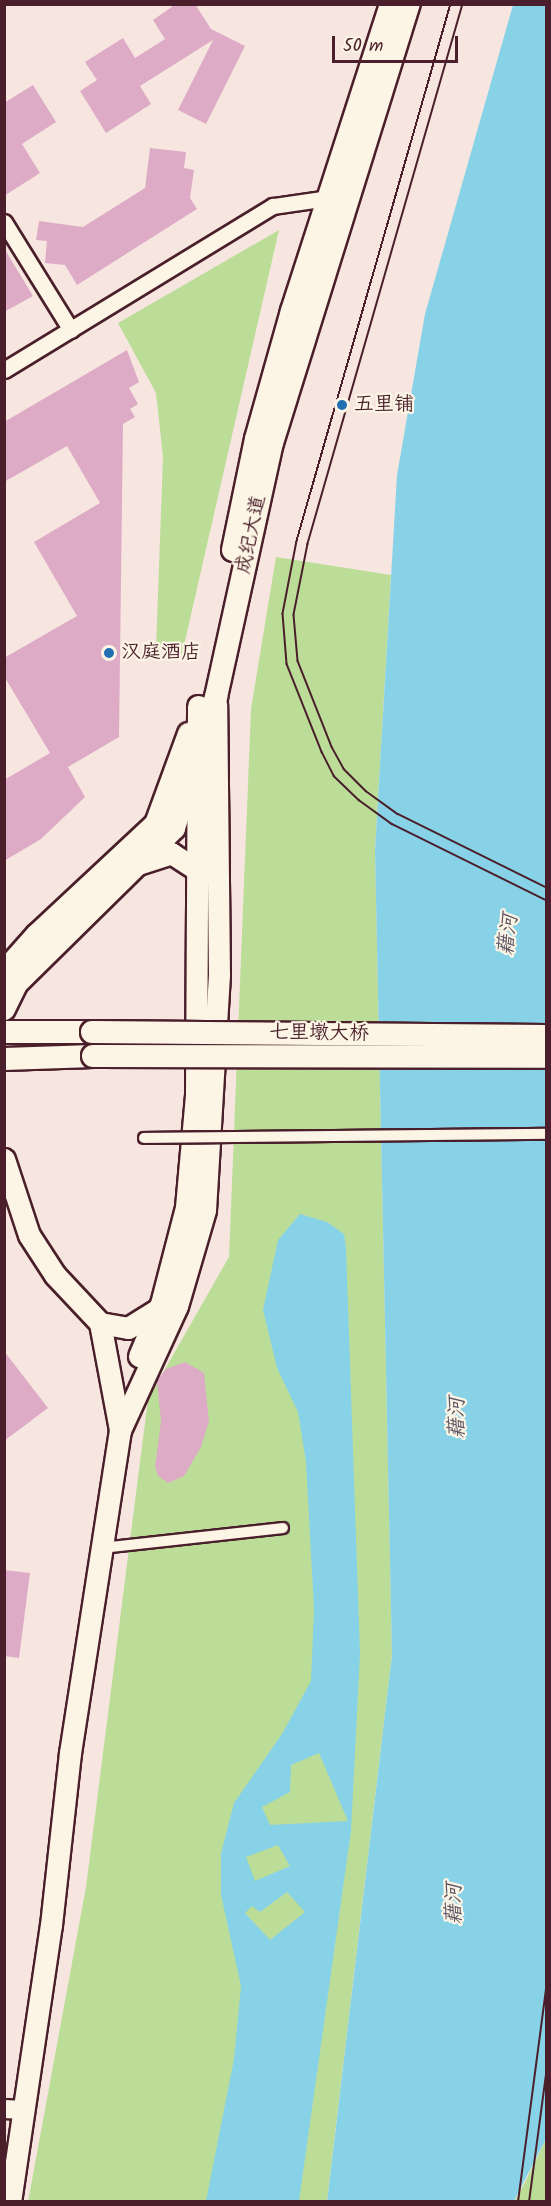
<!DOCTYPE html>
<meta charset="utf-8">
<style>
body{margin:0}
#map{position:relative;width:551px;height:2206px;overflow:hidden;background:#f6e6df;font-family:Kalam,"LXGW WenKai TC",sans-serif}
div>[style]{position:absolute}
.green>*{inset:0;background:#bbdd97}
.water>*{inset:0;background:#88d2e8}
.building>*{inset:0;background:#deabc7}
.roads{filter:drop-shadow(2px 0 #4a1f2b) drop-shadow(-2px 0 #4a1f2b) drop-shadow(0 2px #4a1f2b) drop-shadow(0 -2px #4a1f2b)}
.pedestrian>*{height:10px;margin:-5px;padding:0 5px;transform-origin:5px;border-radius:5px;background:#fcf5e5}
.minor>*{height:15px;margin:-7.5px;padding:0 7.5px;transform-origin:7.5px;border-radius:7.5px;background:#fcf5e5}
.tertiary>*{height:18px;margin:-9px;padding:0 9px;transform-origin:9px;border-radius:9px;background:#fcf5e5}
.secondary>*{height:21px;margin:-10.5px;padding:0 10.5px;transform-origin:10.5px;border-radius:10.5px;background:#fcf5e5}
.primary>*{height:22px;margin:-11px;padding:0 11px;transform-origin:11px;border-radius:11px;background:#fcf5e5}
.tram>*{height:1.5px;margin:-0.75px;padding:0 0.75px;transform-origin:0.75px;border-radius:0.75px;background:#4a1f2b}
.bridges{filter:drop-shadow(2px 0 #4a1f2b) drop-shadow(-2px 0 #4a1f2b) drop-shadow(0 2px #4a1f2b) drop-shadow(0 -2px #4a1f2b)}
.pedestrian-bridge>*{height:10px;margin:-5px;padding:0 5px;transform-origin:5px;border-radius:5px;background:#fcf5e5}
.primary-bridge>*{height:22px;margin:-11px;padding:0 11px;transform-origin:11px;border-radius:11px;background:#fcf5e5}
.dots>*{width:16px;height:16px;translate:-50% -50%;box-sizing:border-box;border:3px solid #fcf5e5;border-radius:50%}
span{translate:-50% -50%;white-space:nowrap;text-align:center;line-height:1.15;-webkit-text-stroke:4.5px #fcf5e5;paint-order:stroke}
.poi-label{font-size:20px;color:#4a1f2b}
.left{translate:0 -50%;text-align:left}
.street-label{font-size:20px;color:#4a1f2b}
.water-label{font-size:21px;color:#5d5564;font-style:italic}
.frame{position:absolute;inset:0;border:6px solid #4a1f2b;pointer-events:none}
.scale{position:absolute;left:332px;top:36px;width:126px;height:27px;box-sizing:border-box;border:3px solid #4a1f2b;border-top:0;padding-left:8px;font-size:18px;line-height:21px;white-space:nowrap;color:#4a1f2b;-webkit-text-stroke:4px #fcf5e5;paint-order:stroke}
</style>
<div id="map">
<div class="green">
<i style="clip-path:polygon(279px 230px,182px 654px,156px 649px,163px 457px,156px 393px,118px 323px)"></i>
<i style="clip-path:polygon(276px 557px,391px 575px,375px 850px,392px 1655px,327px 2201px,28px 2202px,86px 1887px,148px 1399px,229px 1257px,251px 709px)"></i>
<i style="clip-path:polygon(546px 2139px,546px 2201px,514px 2202px,525px 2182px)"></i>
</div>
<div class="water">
<i style="clip-path:polygon(513px 5px,546px 5px,546px 2139px,514px 2201px,327px 2202px,392px 1655px,375px 850px,397px 475px,425px 314px)"></i>
<i style="clip-path:polygon(evenodd,300px 1214px,327px 1222px,344px 1234px,346px 1248px,360px 1654px,351px 1831px,299px 2201px,206px 2201px,234px 2059px,241px 1986px,221px 1895px,221px 1853px,234px 1803px,282px 1734px,311px 1681px,314px 1609px,306px 1462px,298px 1412px,277px 1368px,263px 1310px,278px 1240px,300px 1214px,319px 1753px,348px 1821px,270px 1825px,262px 1807px,290px 1792px,291px 1765px,319px 1753px,300px 1214px,278px 1845px,290px 1866px,255px 1881px,246px 1857px,278px 1845px,300px 1214px,287px 1892px,305px 1912px,270px 1940px,245px 1913px,252px 1906px,260px 1912px,287px 1892px)"></i>
</div>
<div class="building">
<i style="clip-path:polygon(176px 4px,195px 4px,211px 29px,245px 46px,206px 124px,178px 110px,213px 40px,140px 86px,151px 104px,106px 133px,80px 91px,97px 80px,85px 62px,123px 38px,135px 58px,165px 39px,153px 20px)"></i>
<i style="clip-path:polygon(33px 85px,56px 122px,22px 144px,40px 173px,4px 196px,4px 103px)"></i>
<i style="clip-path:polygon(150px 148px,186px 152px,184px 168px,194px 170px,190px 198px,197px 209px,77px 285px,65px 265px,45px 263px,47px 241px,36px 240px,39px 221px,83px 227px,145px 188px)"></i>
<i style="clip-path:polygon(4px 248px,33px 296px,4px 312px)"></i>
<i style="clip-path:polygon(127px 350px,139px 382px,129px 388px,138px 404px,130px 409px,135px 417px,123px 424px,119px 737px,68px 767px,85px 797px,41px 839px,4px 861px,4px 780px,50px 753px,4px 676px,4px 658px,77px 616px,34px 542px,100px 503px,67px 446px,4px 482px,4px 422px)"></i>
<i style="clip-path:polygon(4px 1351px,48px 1408px,4px 1441px)"></i>
<i style="clip-path:polygon(185px 1362px,204px 1373px,209px 1421px,201px 1447px,184px 1476px,168px 1483px,158px 1476px,155px 1466px,161px 1421px,157px 1381px,166px 1369px)"></i>
<i style="clip-path:polygon(4px 1570px,30px 1573px,19px 1658px,4px 1656px)"></i>
</div>
<div class="roads">
<div class="pedestrian">
<i style="left:102px;top:1548px;width:182px;rotate:-6.3deg"></i>
</div>
<div class="minor">
<i style="left:4px;top:222px;width:127px;rotate:58.2deg"></i>
<i style="left:4px;top:370px;width:315px;rotate:-31.4deg"></i>
<i style="left:273px;top:206px;width:56px;rotate:-8.3deg"></i>
</div>
<div class="tertiary">
<i style="left:4px;top:2109px;width:20px;rotate:3deg"></i>
</div>
<div class="secondary">
<i style="left:138px;top:864px;width:35px;rotate:-18deg"></i>
<i style="left:171px;top:853px;width:35px;rotate:33deg"></i>
<i style="left:4px;top:1159px;width:80px;rotate:71.8deg"></i>
<i style="left:29px;top:1235px;width:48px;rotate:57deg"></i>
<i style="left:55px;top:1275px;width:66px;rotate:46.8deg"></i>
<i style="left:100px;top:1323px;width:28px;rotate:10deg"></i>
<i style="left:128px;top:1328px;width:36px;rotate:-32deg"></i>
<i style="left:100px;top:1323px;width:109px;rotate:79.4deg"></i>
<i style="left:139px;top:1356px;width:56px;rotate:-67.1deg"></i>
<i style="left:161px;top:1304px;width:100px;rotate:-75.5deg"></i>
<i style="left:186px;top:1207px;width:113px;rotate:-84.9deg"></i>
<i style="left:196px;top:1094px;width:388px;rotate:-89.7deg"></i>
<i style="left:10px;top:2202px;width:280px;rotate:-81.6deg"></i>
<i style="left:51px;top:1925px;width:173px;rotate:-83.7deg"></i>
<i style="left:70px;top:1753px;width:327px;rotate:-81.2deg"></i>
<i style="left:120px;top:1430px;width:136px;rotate:-65.3deg"></i>
<i style="left:177px;top:1306px;width:100px;rotate:-73.7deg"></i>
<i style="left:205px;top:1210px;width:235px;rotate:-86.6deg"></i>
<i style="left:219px;top:975px;width:271px;rotate:-90.6deg"></i>
</div>
<div class="primary">
<i style="left:233px;top:550px;width:113px;rotate:-78.3deg"></i>
<i style="left:256px;top:439px;width:133px;rotate:-74.3deg"></i>
<i style="left:292px;top:311px;width:323px;rotate:-72.1deg"></i>
<i style="left:4px;top:972px;width:50px;rotate:-48.3deg"></i>
<i style="left:37px;top:935px;width:163px;rotate:-43deg"></i>
<i style="left:156px;top:824px;width:96px;rotate:-69.9deg"></i>
<i style="left:4px;top:1009px;width:28px;rotate:-64deg"></i>
<i style="left:16px;top:984px;width:222px;rotate:-44.6deg"></i>
<i style="left:174px;top:828px;width:138px;rotate:-72.2deg"></i>
<i style="left:216px;top:697px;width:260px;rotate:-77.6deg"></i>
<i style="left:272px;top:443px;width:460px;rotate:-72.7deg"></i>
<i style="left:4px;top:1032px;width:88px"></i>
<i style="left:4px;top:1059px;width:89px;rotate:-1.9deg"></i>
</div>
</div>
<div class="tram">
<i style="left:451px;top:4px;width:559px;rotate:106deg"></i>
<i style="left:297px;top:541px;width:74px;rotate:100.9deg"></i>
<i style="left:283px;top:614px;width:50px;rotate:85.4deg"></i>
<i style="left:287px;top:664px;width:95px;rotate:68.3deg"></i>
<i style="left:322px;top:752px;width:27px;rotate:63deg"></i>
<i style="left:334px;top:776px;width:35px;rotate:44deg"></i>
<i style="left:359px;top:800px;width:41px;rotate:36deg"></i>
<i style="left:392px;top:824px;width:172px;rotate:26.3deg"></i>
<i style="left:463px;top:4px;width:562px;rotate:106.02deg"></i>
<i style="left:308px;top:544px;width:72px;rotate:101.2deg"></i>
<i style="left:294px;top:615px;width:46px;rotate:85deg"></i>
<i style="left:298px;top:661px;width:92px;rotate:68.4deg"></i>
<i style="left:332px;top:747px;width:25px;rotate:61deg"></i>
<i style="left:344px;top:769px;width:31px;rotate:45deg"></i>
<i style="left:366px;top:791px;width:39px;rotate:36deg"></i>
<i style="left:398px;top:814px;width:165px;rotate:26.3deg"></i>
<i style="left:518px;top:2202px;width:215px;rotate:-82.5deg"></i>
<i style="left:529px;top:2202px;width:129px;rotate:-82.4deg"></i>
</div>
<div class="bridges">
<div class="pedestrian-bridge">
<i style="left:144px;top:1138px;width:402px;rotate:-0.6deg"></i>
</div>
<div class="primary-bridge">
<i style="left:92px;top:1032px;width:454px;rotate:0.5deg"></i>
<i style="left:93px;top:1056px;width:453px;rotate:0.1deg"></i>
</div>
</div>
<div class="dots">
<i style="left:342px;top:405px;background:#1f6fb2"></i>
<i style="left:109px;top:653px;background:#1f6fb2"></i>
</div>
<div class="poi-label">
<span class="left" style="left:354px;top:405px">五里铺</span>
<span class="left" style="left:121px;top:653px">汉庭酒店</span>
</div>
<div class="street-label">
<span style="left:252px;top:535px;rotate:-78deg">成纪大道</span>
<span style="left:319px;top:1034px;rotate:1deg">七里墩大桥</span>
</div>
<div class="water-label">
<span style="left:509px;top:935px;rotate:-83deg">藉河</span>
<span style="left:458px;top:1418px;rotate:-90deg">藉河</span>
<span style="left:455px;top:1904px;rotate:-90deg">藉河</span>
</div>
<div class="frame"></div>
<div class="scale">50 m</div>
</div>
